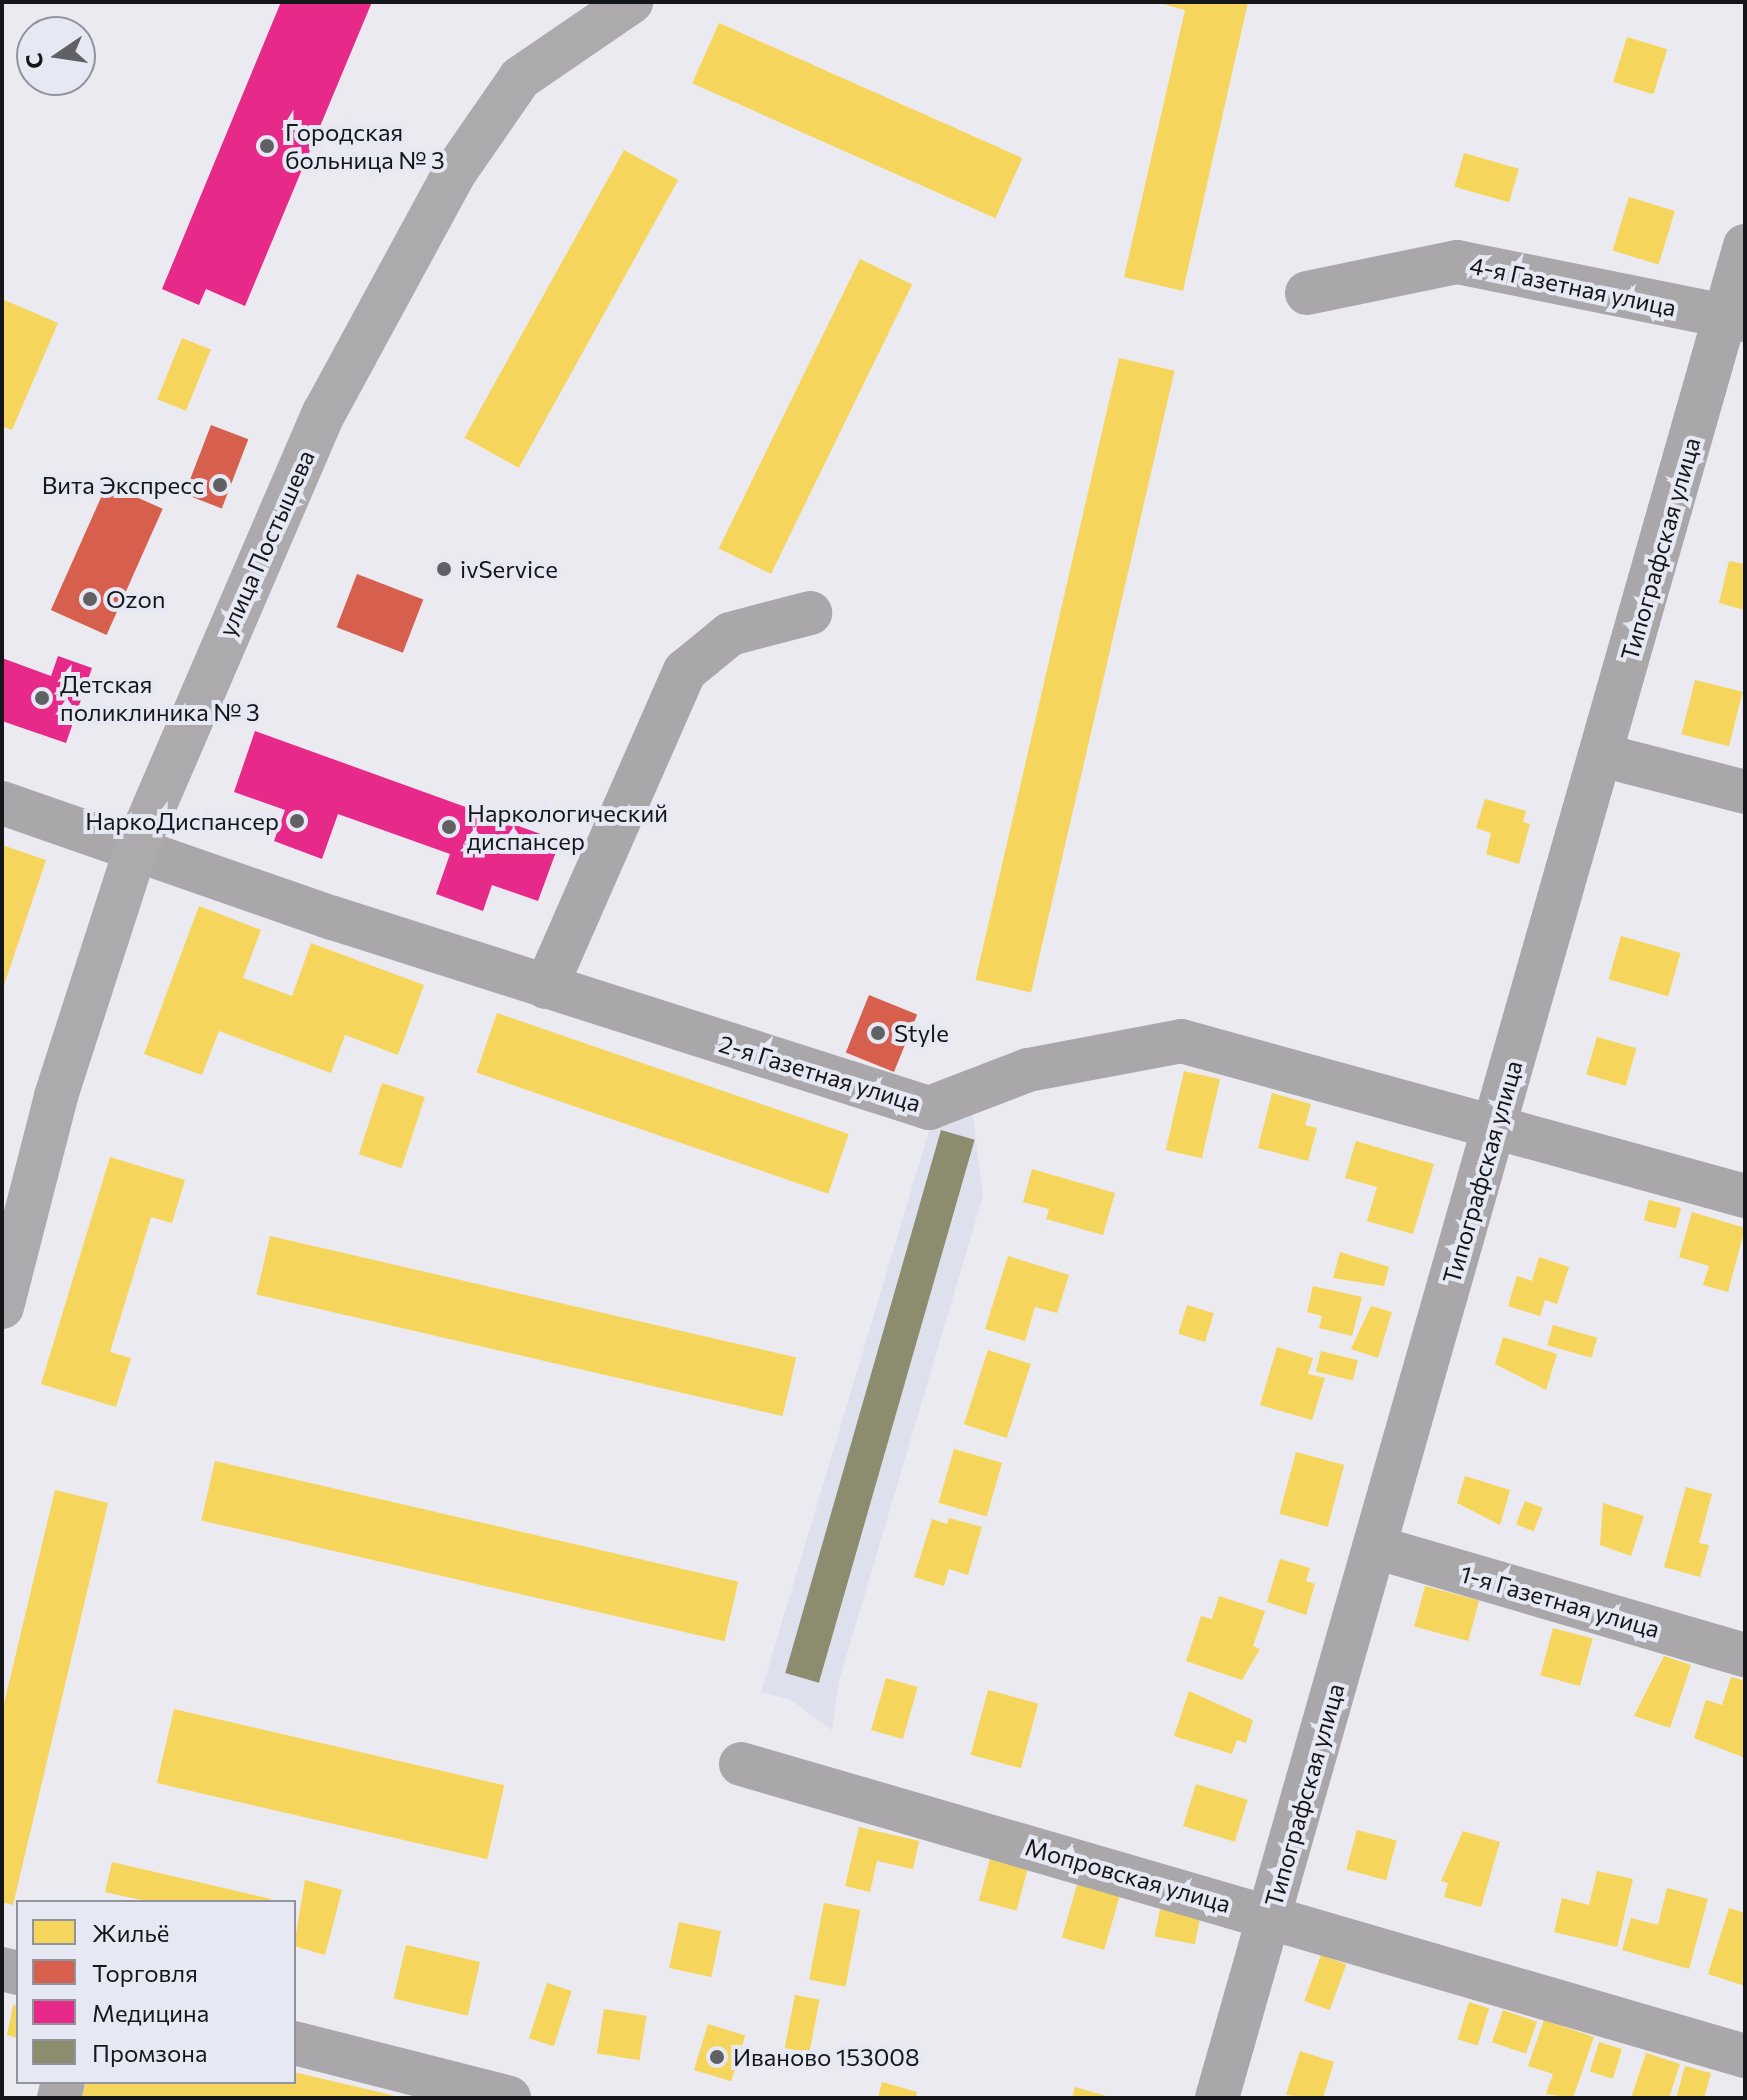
<!DOCTYPE html>
<meta charset="utf-8">
<style>
body{margin:0}
#map{position:relative;width:1747px;height:2100px;overflow:hidden;background:#eaeaf0;font-family:Commissioner,sans-serif}
div>[style]{position:absolute}
.built>*{inset:0;background:#dee0ed}
.homes>*{inset:0;background:#f6d55c;transform-origin:0 0}
.shops>*{inset:0;background:#d6604d;transform-origin:0 0}
.health>*{inset:0;background:#e7298a}
.industry>*{inset:0;background:#8c8c6e;transform-origin:0 0}
.minor>*{height:44px;margin:-22px;padding:0 22px;transform-origin:22px;border-radius:22px;background:#a9a7a9}
.major>*{height:44px;margin:-22px;padding:0 22px;transform-origin:22px;border-radius:22px;background:#acaaac}
.dots>*{width:22px;height:22px;translate:-50% -50%;box-sizing:border-box;border:4px solid #e6e8f4;border-radius:50%}
span{translate:-50% -50%;white-space:nowrap;text-align:center;line-height:1.15;-webkit-text-stroke:8px #e6e8f4;paint-order:stroke}
.poi-label{font-size:24px;color:#15161a}
.left{translate:0 -50%;text-align:left}
.right{translate:-100% -50%;text-align:right}
.street-label{font-size:24px;color:#15161a}
.frame{position:absolute;inset:0;border:4px solid #15161a;pointer-events:none}
.legend{position:absolute;left:16px;top:1900px;width:280px;height:184px;box-sizing:border-box;background:#e6e8f4;border:2px solid #92949d;margin:0;padding:10px 14px;list-style:none;font-size:24px;color:#15161a}
.legend li{display:flex;align-items:center;gap:16px;height:40px}
.legend b{width:40px;border:2px solid #92949d}
.north{position:absolute;left:16px;top:16px;width:80px;height:80px;box-sizing:border-box;background:#e6e8f4;border:2px solid #92949d;border-radius:50%;rotate:257deg;font-size:22px;font-weight:700;line-height:32px;text-align:center;color:#15161a}
.north::after{content:'';display:block;margin:auto;width:28px;height:36px;background:#606065;clip-path:polygon(50% 0,100% 100%,50% 72%,0 100%)}
</style>
<div id="map">
<div class="built">
<i style="clip-path:polygon(937px 1104px,972px 1108px,983px 1196px,839px 1681px,832px 1730px,791px 1700px,761px 1692px)"></i>
</div>
<div class="homes">
<i style="clip-path:polygon(1156px 2px,1248px 2px,1183px 291px,1124px 277px,1185px 10px)"></i>
<i style="left:719px;top:23px;width:332px;height:66px;rotate:24deg"></i>
<i style="left:1627px;top:37px;width:42px;height:47px;rotate:17deg"></i>
<i style="left:624px;top:150px;width:62px;height:329px;rotate:29deg"></i>
<i style="left:1464px;top:153px;width:57px;height:35px;rotate:16deg"></i>
<i style="left:1629px;top:197px;width:48px;height:56px;rotate:17deg"></i>
<i style="left:860px;top:259px;width:58px;height:322px;rotate:26deg"></i>
<i style="clip-path:polygon(2px 299px,58px 323px,12px 430px,2px 426px)"></i>
<i style="left:182px;top:338px;width:31px;height:66px;rotate:22deg"></i>
<i style="left:1119px;top:358px;width:57px;height:638px;rotate:13deg"></i>
<i style="clip-path:polygon(1729px 561px,1745px 564px,1745px 610px,1719px 603px)"></i>
<i style="left:1695px;top:680px;width:49px;height:56px;rotate:14deg"></i>
<i style="clip-path:polygon(1485px 799px,1526px 811px,1523px 822px,1530px 824px,1519px 864px,1486px 854px,1491px 833px,1476px 828px)"></i>
<i style="clip-path:polygon(2px 845px,46px 860px,3px 988px,2px 988px)"></i>
<i style="clip-path:polygon(199px 906px,261px 930px,243px 978px,292px 996px,311px 943px,424px 985px,398px 1055px,345px 1035px,331px 1073px,219px 1031px,202px 1075px,144px 1054px)"></i>
<i style="left:1621px;top:936px;width:62px;height:45px;rotate:16deg"></i>
<i style="left:497px;top:1013px;width:372px;height:63px;rotate:19deg"></i>
<i style="left:1597px;top:1037px;width:41px;height:39px;rotate:16deg"></i>
<i style="left:1184px;top:1071px;width:37px;height:81px;rotate:13deg"></i>
<i style="left:382px;top:1083px;width:45px;height:75px;rotate:18deg"></i>
<i style="clip-path:polygon(1272px 1093px,1311px 1104px,1305px 1125px,1317px 1128px,1308px 1161px,1258px 1148px)"></i>
<i style="clip-path:polygon(1356px 1141px,1434px 1164px,1413px 1234px,1367px 1221px,1377px 1187px,1345px 1178px)"></i>
<i style="clip-path:polygon(110px 1157px,185px 1180px,172px 1223px,151px 1217px,110px 1352px,131px 1358px,116px 1407px,41px 1384px)"></i>
<i style="clip-path:polygon(1032px 1169px,1115px 1193px,1103px 1235px,1046px 1219px,1049px 1209px,1023px 1202px)"></i>
<i style="left:1649px;top:1200px;width:33px;height:21px;rotate:14deg"></i>
<i style="clip-path:polygon(1692px 1212px,1745px 1228px,1728px 1292px,1703px 1285px,1709px 1266px,1679px 1257px)"></i>
<i style="left:270px;top:1236px;width:540px;height:60px;rotate:13deg"></i>
<i style="clip-path:polygon(1340px 1252px,1389px 1267px,1384px 1286px,1333px 1278px)"></i>
<i style="clip-path:polygon(1008px 1256px,1069px 1275px,1057px 1313px,1035px 1307px,1025px 1341px,985px 1329px)"></i>
<i style="clip-path:polygon(1539px 1257px,1569px 1267px,1557px 1304px,1545px 1300px,1540px 1316px,1508px 1306px,1517px 1276px,1532px 1281px)"></i>
<i style="clip-path:polygon(1313px 1286px,1362px 1297px,1352px 1336px,1319px 1328px,1322px 1316px,1307px 1312px)"></i>
<i style="left:1187px;top:1305px;width:28px;height:30px;rotate:17deg"></i>
<i style="clip-path:polygon(1371px 1306px,1392px 1312px,1378px 1358px,1351px 1349px)"></i>
<i style="left:1553px;top:1325px;width:46px;height:21px;rotate:16deg"></i>
<i style="clip-path:polygon(1503px 1337px,1557px 1354px,1546px 1390px,1495px 1364px)"></i>
<i style="clip-path:polygon(1277px 1347px,1313px 1358px,1308px 1374px,1325px 1378px,1312px 1420px,1260px 1405px)"></i>
<i style="left:988px;top:1350px;width:45px;height:78px;rotate:18deg"></i>
<i style="left:1321px;top:1351px;width:38px;height:21px;rotate:14deg"></i>
<i style="left:954px;top:1449px;width:50px;height:56px;rotate:16deg"></i>
<i style="left:1296px;top:1452px;width:50px;height:64px;rotate:15deg"></i>
<i style="left:215px;top:1461px;width:537px;height:61px;rotate:13deg"></i>
<i style="clip-path:polygon(1465px 1476px,1510px 1490px,1500px 1525px,1457px 1503px)"></i>
<i style="clip-path:polygon(1686px 1487px,1712px 1494px,1699px 1543px,1709px 1545px,1700px 1577px,1664px 1567px)"></i>
<i style="clip-path:polygon(55px 1490px,108px 1503px,13px 1905px,2px 1902px,2px 1712px)"></i>
<i style="left:1525px;top:1501px;width:19px;height:25px;rotate:21deg"></i>
<i style="clip-path:polygon(1603px 1503px,1644px 1516px,1631px 1556px,1600px 1545px)"></i>
<i style="clip-path:polygon(949px 1518px,982px 1527px,968px 1575px,949px 1569px,944px 1586px,914px 1577px,932px 1519px,947px 1524px)"></i>
<i style="clip-path:polygon(1280px 1559px,1310px 1568px,1306px 1581px,1315px 1584px,1306px 1615px,1267px 1602px)"></i>
<i style="left:1425px;top:1586px;width:56px;height:42px;rotate:15deg"></i>
<i style="clip-path:polygon(1219px 1596px,1265px 1611px,1253px 1646px,1260px 1649px,1242px 1680px,1186px 1661px,1201px 1616px,1212px 1619px)"></i>
<i style="left:1553px;top:1628px;width:41px;height:49px;rotate:15deg"></i>
<i style="clip-path:polygon(1664px 1656px,1691px 1665px,1670px 1728px,1634px 1716px)"></i>
<i style="clip-path:polygon(1731px 1677px,1745px 1681px,1745px 1758px,1694px 1738px,1706px 1700px,1722px 1705px)"></i>
<i style="left:886px;top:1678px;width:33px;height:54px;rotate:16deg"></i>
<i style="left:988px;top:1690px;width:52px;height:67px;rotate:15deg"></i>
<i style="clip-path:polygon(1189px 1691px,1253px 1720px,1246px 1743px,1237px 1740px,1232px 1754px,1174px 1736px)"></i>
<i style="left:174px;top:1709px;width:339px;height:76px;rotate:13deg"></i>
<i style="left:1196px;top:1784px;width:54px;height:44px;rotate:17deg"></i>
<i style="clip-path:polygon(859px 1827px,919px 1841px,913px 1869px,877px 1861px,870px 1892px,845px 1886px)"></i>
<i style="left:1357px;top:1830px;width:41px;height:41px;rotate:15deg"></i>
<i style="clip-path:polygon(1463px 1831px,1500px 1842px,1481px 1907px,1444px 1897px,1448px 1883px,1441px 1881px)"></i>
<i style="left:990px;top:1859px;width:39px;height:43px;rotate:15deg"></i>
<i style="clip-path:polygon(112px 1862px,271px 1899px,270px 1902px,150px 1902px,105px 1892px)"></i>
<i style="clip-path:polygon(1597px 1871px,1633px 1879px,1617px 1947px,1554px 1932px,1562px 1898px,1589px 1905px)"></i>
<i style="left:1079px;top:1878px;width:44px;height:62px;rotate:16deg"></i>
<i style="clip-path:polygon(305px 1880px,342px 1890px,325px 1955px,294px 1946px)"></i>
<i style="clip-path:polygon(1667px 1888px,1708px 1899px,1689px 1969px,1622px 1950px,1631px 1918px,1658px 1925px)"></i>
<i style="left:824px;top:1903px;width:37px;height:78px;rotate:11deg"></i>
<i style="left:1161px;top:1904px;width:41px;height:33px;rotate:11deg"></i>
<i style="clip-path:polygon(1729px 1908px,1745px 1913px,1745px 1986px,1708px 1974px)"></i>
<i style="left:679px;top:1922px;width:43px;height:47px;rotate:12deg"></i>
<i style="left:406px;top:1945px;width:76px;height:55px;rotate:13deg"></i>
<i style="left:1321px;top:1955px;width:27px;height:49px;rotate:20deg"></i>
<i style="left:547px;top:1983px;width:26px;height:58px;rotate:18deg"></i>
<i style="left:795px;top:1995px;width:25px;height:54px;rotate:11deg"></i>
<i style="left:1469px;top:2002px;width:21px;height:39px;rotate:17deg"></i>
<i style="clip-path:polygon(13px 2005px,18px 2006px,18px 2038px,7px 2035px)"></i>
<i style="left:604px;top:2009px;width:43px;height:45px;rotate:9deg"></i>
<i style="left:1503px;top:2010px;width:36px;height:34px;rotate:19deg"></i>
<i style="clip-path:polygon(1544px 2020px,1594px 2037px,1573px 2098px,1546px 2094px,1553px 2074px,1528px 2066px)"></i>
<i style="left:708px;top:2024px;width:39px;height:48px;rotate:17deg"></i>
<i style="left:1599px;top:2042px;width:24px;height:31px;rotate:17deg"></i>
<i style="clip-path:polygon(1300px 2051px,1334px 2062px,1323px 2098px,1286px 2095px)"></i>
<i style="clip-path:polygon(1646px 2053px,1680px 2064px,1669px 2098px,1631px 2098px)"></i>
<i style="clip-path:polygon(1685px 2066px,1711px 2073px,1704px 2098px,1676px 2098px)"></i>
<i style="clip-path:polygon(294px 2072px,404px 2098px,82px 2098px,86px 2082px,294px 2082px)"></i>
<i style="clip-path:polygon(882px 2082px,917px 2092px,916px 2098px,878px 2098px)"></i>
<i style="clip-path:polygon(1075px 2087px,1110px 2097px,1110px 2098px,1072px 2098px)"></i>
</div>
<div class="shops">
<i style="left:211px;top:425px;width:40px;height:74px;rotate:21deg"></i>
<i style="left:107px;top:484px;width:61px;height:138px;rotate:24deg"></i>
<i style="left:357px;top:574px;width:71px;height:57px;rotate:21deg"></i>
<i style="left:869px;top:995px;width:52px;height:62px;rotate:22deg"></i>
</div>
<div class="health">
<i style="clip-path:polygon(281px 2px,372px 2px,245px 306px,206px 289px,199px 305px,162px 289px)"></i>
<i style="clip-path:polygon(58px 656px,92px 668px,66px 743px,2px 721px,2px 658px,51px 676px)"></i>
<i style="clip-path:polygon(255px 731px,560px 841px,538px 901px,492px 885px,483px 911px,436px 894px,450px 854px,338px 814px,322px 859px,274px 841px,285px 810px,234px 792px)"></i>
</div>
<div class="industry">
<i style="left:941px;top:1130px;width:35px;height:565px;rotate:16deg"></i>
</div>
<div class="minor">
<i style="left:1307px;top:293px;width:153px;rotate:-11.7deg"></i>
<i style="left:1457px;top:262px;width:294px;rotate:11.4deg"></i>
<i style="left:1601px;top:755px;width:149px;rotate:14.4deg"></i>
<i style="left:2px;top:803px;width:350px;rotate:19.2deg"></i>
<i style="left:333px;top:918px;width:626px;rotate:17.68deg"></i>
<i style="left:929px;top:1108px;width:106px;rotate:-21deg"></i>
<i style="left:1028px;top:1070px;width:156px;rotate:-10.7deg"></i>
<i style="left:1181px;top:1041px;width:585px;rotate:15.37deg"></i>
<i style="left:546px;top:987px;width:345px;rotate:-66.3deg"></i>
<i style="left:685px;top:671px;width:58px;rotate:-39.4deg"></i>
<i style="left:730px;top:634px;width:83px;rotate:-14.7deg"></i>
<i style="left:1375px;top:1547px;width:385px;rotate:16.3deg"></i>
<i style="left:741px;top:1764px;width:1046px;rotate:16.22deg"></i>
<i style="left:2px;top:1969px;width:16px;rotate:14deg"></i>
<i style="left:294px;top:2043px;width:222px;rotate:14.3deg"></i>
<i style="left:59px;top:2098px;width:16px;rotate:-76deg"></i>
<i style="left:1217px;top:2098px;width:1926px;rotate:-74.09deg"></i>
</div>
<div class="major">
<i style="left:2px;top:1307px;width:218px;rotate:-75.6deg"></i>
<i style="left:56px;top:1096px;width:257px;rotate:-72.1deg"></i>
<i style="left:135px;top:851px;width:477px;rotate:-66.7deg"></i>
<i style="left:324px;top:413px;width:274px;rotate:-61.5deg"></i>
<i style="left:455px;top:172px;width:114px;rotate:-55.3deg"></i>
<i style="left:520px;top:78px;width:135px;rotate:-34.4deg"></i>
</div>
<div class="dots">
<i style="left:267px;top:146px;background:#606065"></i>
<i style="left:220px;top:485px;background:#606065"></i>
<i style="left:444px;top:569px;background:#606065"></i>
<i style="left:90px;top:599px;background:#606065"></i>
<i style="left:42px;top:698px;background:#606065"></i>
<i style="left:297px;top:821px;background:#606065"></i>
<i style="left:449px;top:827px;background:#606065"></i>
<i style="left:878px;top:1033px;background:#606065"></i>
<i style="left:717px;top:2057px;background:#606065"></i>
</div>
<div class="poi-label">
<span class="left" style="left:285px;top:146px">Городская<br>больница № 3</span>
<span class="right" style="left:204px;top:485px">Вита Экспресс</span>
<span class="left" style="left:460px;top:569px">ivService</span>
<span class="left" style="left:106px;top:599px">Ozon</span>
<span class="left" style="left:60px;top:698px">Детская<br>поликлиника № 3</span>
<span class="left" style="left:467px;top:827px">Наркологический<br>диспансер</span>
<span class="right" style="left:279px;top:821px">НаркоДиспансер</span>
<span class="left" style="left:894px;top:1033px">Style</span>
<span class="left" style="left:733px;top:2057px">Иваново 153008</span>
</div>
<div class="street-label">
<span style="left:1573px;top:286px;rotate:12deg">4-я Газетная улица</span>
<span style="left:266px;top:543px;rotate:-66deg">улица Постышева</span>
<span style="left:1660px;top:549px;rotate:-74deg">Типографская улица</span>
<span style="left:820px;top:1073px;rotate:17deg">2-я Газетная улица</span>
<span style="left:1482px;top:1172px;rotate:-74deg">Типографская улица</span>
<span style="left:1560px;top:1601px;rotate:16deg">1-я Газетная улица</span>
<span style="left:1304px;top:1795px;rotate:-74deg">Типографская улица</span>
<span style="left:1128px;top:1875px;rotate:16deg">Мопровская улица</span>
</div>
<div class="frame"></div>
<ul class="legend">
<li><b style="height:22px;background:#f6d55c"></b>Жильё</li>
<li><b style="height:22px;background:#d6604d"></b>Торговля</li>
<li><b style="height:22px;background:#e7298a"></b>Медицина</li>
<li><b style="height:22px;background:#8c8c6e"></b>Промзона</li>
</ul>
<div class="north">С</div>
</div>
